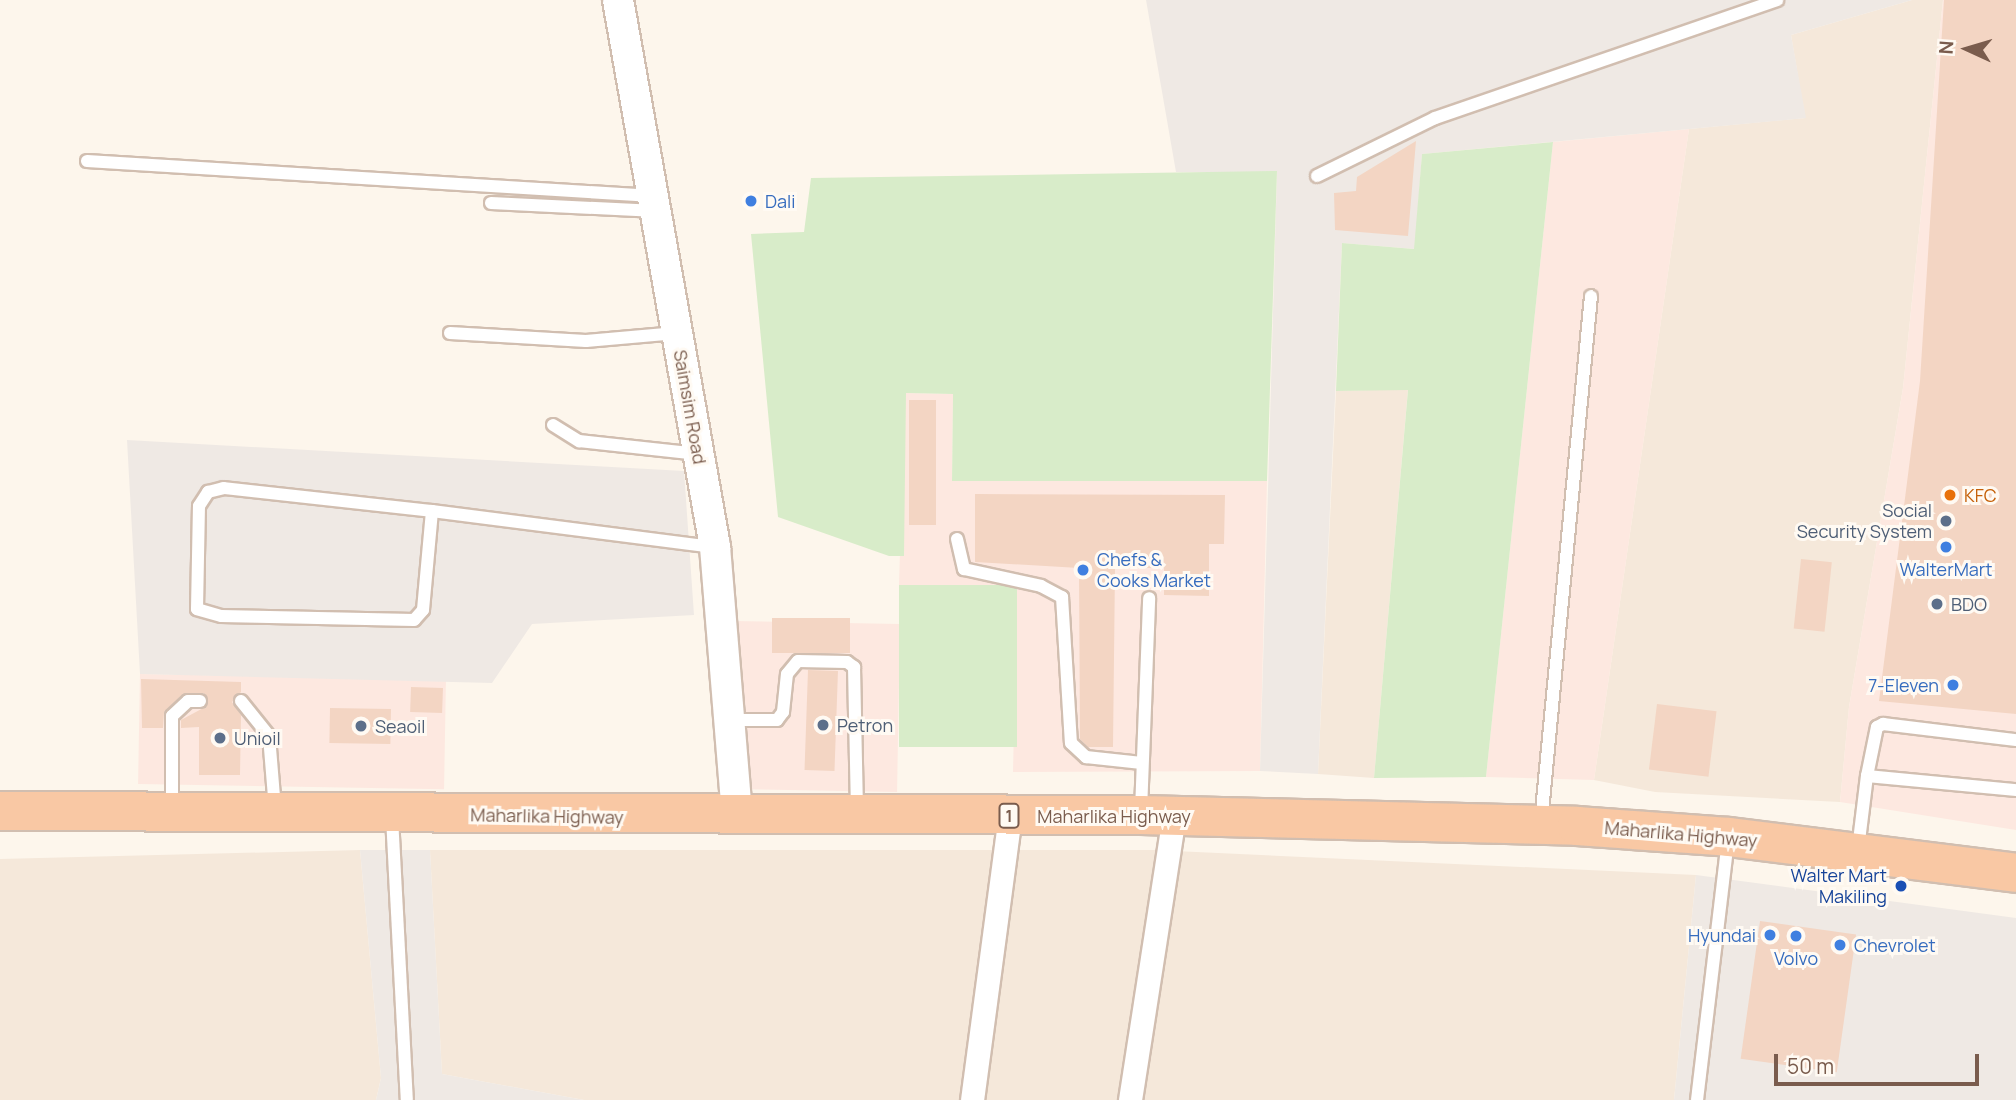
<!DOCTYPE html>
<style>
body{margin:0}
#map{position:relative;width:2016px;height:1100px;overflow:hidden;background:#fdf6ec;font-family:Manrope,sans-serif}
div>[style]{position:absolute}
.residential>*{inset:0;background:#f5e8da}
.commercial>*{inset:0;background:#fde8e0;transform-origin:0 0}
.industrial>*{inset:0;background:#efe9e4}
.green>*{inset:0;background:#d8ecc9;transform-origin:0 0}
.building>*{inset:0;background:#f3d5c3;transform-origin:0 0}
.roads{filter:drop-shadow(2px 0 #d1beb0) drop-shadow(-2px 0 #d1beb0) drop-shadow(0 2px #d1beb0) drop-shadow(0 -2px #d1beb0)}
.service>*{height:12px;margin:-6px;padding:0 6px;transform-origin:6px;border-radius:6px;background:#fff}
.minor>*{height:23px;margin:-11.5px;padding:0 11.5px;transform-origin:11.5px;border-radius:11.5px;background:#fff}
.tertiary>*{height:30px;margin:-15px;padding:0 15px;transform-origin:15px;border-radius:15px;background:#fff}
.trunk>*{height:38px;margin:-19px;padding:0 19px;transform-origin:19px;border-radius:19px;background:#f9c8a4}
.dots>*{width:19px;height:19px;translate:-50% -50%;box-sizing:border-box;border:4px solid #fffaf3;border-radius:50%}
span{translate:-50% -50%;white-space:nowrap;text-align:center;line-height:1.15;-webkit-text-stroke:6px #fffaf3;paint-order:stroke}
.shield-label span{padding:2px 5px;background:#fffaf3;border:2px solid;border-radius:5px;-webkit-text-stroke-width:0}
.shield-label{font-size:16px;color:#7a5c4d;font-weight:700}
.shop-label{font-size:18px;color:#366cbe}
.left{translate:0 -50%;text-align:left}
.right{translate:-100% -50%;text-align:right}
.street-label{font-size:18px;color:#7a5c4d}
.food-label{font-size:18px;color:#c56008}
.service-label{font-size:18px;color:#4e5e75}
.transit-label{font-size:18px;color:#164399}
.north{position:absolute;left:1932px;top:14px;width:70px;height:70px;-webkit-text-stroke:5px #fffaf3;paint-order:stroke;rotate:274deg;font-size:19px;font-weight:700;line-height:28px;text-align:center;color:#7a5c4d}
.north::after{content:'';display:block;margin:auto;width:24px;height:32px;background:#7a5c4d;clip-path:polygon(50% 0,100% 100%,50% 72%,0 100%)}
.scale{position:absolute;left:1774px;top:1054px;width:205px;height:32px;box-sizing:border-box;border:4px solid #7a5c4d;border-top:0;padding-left:9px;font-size:21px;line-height:24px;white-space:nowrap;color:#7a5c4d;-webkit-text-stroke:5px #fffaf3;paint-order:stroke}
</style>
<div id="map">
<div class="residential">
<i style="clip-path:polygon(1912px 0,1943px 0,1903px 388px,1849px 707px,1840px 802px,1655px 792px,1594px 780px,1689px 129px,1805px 118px,1791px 35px)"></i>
<i style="clip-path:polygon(1408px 389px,1374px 778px,1318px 774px,1336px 391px)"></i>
<i style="clip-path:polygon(360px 850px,381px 1078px,376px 1100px,0 1100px,0 859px)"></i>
<i style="clip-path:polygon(430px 850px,1153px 850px,1696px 875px,1674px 1100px,584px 1100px,442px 1074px)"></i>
</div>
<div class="commercial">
<i style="clip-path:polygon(1943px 0,2016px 0,2016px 830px,1840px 802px,1849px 707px,1903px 388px)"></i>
<i style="clip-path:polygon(1689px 129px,1594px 780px,1486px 777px,1553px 142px)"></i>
<i style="clip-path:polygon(905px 393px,953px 394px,952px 481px,1267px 481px,1260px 771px,1013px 772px,1017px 586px,899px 585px)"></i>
<i style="left:733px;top:621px;width:167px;height:168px;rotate:1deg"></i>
<i style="left:140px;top:674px;width:306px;height:110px;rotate:1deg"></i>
</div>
<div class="industrial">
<i style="clip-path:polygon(1146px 0,1912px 0,1791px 35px,1806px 118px,1422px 154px,1415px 249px,1342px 243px,1318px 774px,1260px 771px,1277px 172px,1176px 172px)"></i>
<i style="clip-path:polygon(127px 440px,684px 471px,694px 615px,532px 624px,492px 683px,140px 674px)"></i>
<i style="clip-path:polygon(360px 850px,430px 850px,442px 1074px,584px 1100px,376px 1100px,381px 1078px)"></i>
<i style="clip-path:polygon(1696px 875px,2016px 918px,2016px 1100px,1674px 1100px)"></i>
</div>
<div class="green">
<i style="clip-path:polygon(1553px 142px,1486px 777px,1374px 778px,1408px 390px,1336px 391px,1342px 243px,1414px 249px,1422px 154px)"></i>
<i style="clip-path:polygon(1277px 171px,1267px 481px,952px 481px,953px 394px,906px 393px,904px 556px,889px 556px,778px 517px,751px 234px,804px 232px,811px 178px)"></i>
<i style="left:899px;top:585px;width:118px;height:162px"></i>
</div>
<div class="building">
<i style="clip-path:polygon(1944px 0,2016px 0,2016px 714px,1879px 701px,1920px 381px)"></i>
<i style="clip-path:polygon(1416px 141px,1408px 236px,1335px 230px,1334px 193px,1356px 191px,1357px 177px)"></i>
<i style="left:909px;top:400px;width:27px;height:125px"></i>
<i style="clip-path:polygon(975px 494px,1225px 495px,1224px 544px,1209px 544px,1209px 596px,1164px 595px,1164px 568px,1115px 568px,1113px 747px,1088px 747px,1080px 739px,1079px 568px,975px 562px)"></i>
<i style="left:1801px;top:559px;width:31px;height:70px;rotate:6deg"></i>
<i style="left:850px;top:618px;width:35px;height:78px;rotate:90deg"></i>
<i style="left:808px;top:670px;width:30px;height:100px;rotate:2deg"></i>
<i style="clip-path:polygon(141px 679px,241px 682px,241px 692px,232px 702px,241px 715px,240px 775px,199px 775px,199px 727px,181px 728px,181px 720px,207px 706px,204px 693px,182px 695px,164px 712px,163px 728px,142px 728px)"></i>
<i style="left:411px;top:687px;width:32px;height:25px;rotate:2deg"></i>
<i style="left:1657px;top:704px;width:60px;height:66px;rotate:7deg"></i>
<i style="left:330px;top:708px;width:61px;height:35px;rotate:1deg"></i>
<i style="left:1760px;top:921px;width:97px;height:139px;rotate:8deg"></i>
</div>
<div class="roads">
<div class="service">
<i style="left:87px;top:161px;width:567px;rotate:3.54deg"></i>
<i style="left:1317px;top:176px;width:131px;rotate:-26.2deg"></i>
<i style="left:1435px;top:118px;width:362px;rotate:-19deg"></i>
<i style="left:491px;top:203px;width:166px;rotate:2.8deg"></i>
<i style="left:450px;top:333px;width:136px;rotate:3.4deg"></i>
<i style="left:586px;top:341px;width:91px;rotate:-5deg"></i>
<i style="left:553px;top:425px;width:31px;rotate:32deg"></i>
<i style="left:579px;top:441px;width:120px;rotate:6.2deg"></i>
<i style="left:432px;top:511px;width:99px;rotate:95.2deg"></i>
<i style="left:423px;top:610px;width:13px;rotate:132deg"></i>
<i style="left:414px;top:620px;width:193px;rotate:-178.8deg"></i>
<i style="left:221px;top:616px;width:25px;rotate:-164deg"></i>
<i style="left:197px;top:609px;width:103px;rotate:-88.9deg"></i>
<i style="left:199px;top:506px;width:17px;rotate:-57deg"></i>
<i style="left:208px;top:492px;width:16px;rotate:-14deg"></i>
<i style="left:224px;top:488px;width:209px;rotate:6.3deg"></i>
<i style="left:432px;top:511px;width:284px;rotate:7.3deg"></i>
<i style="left:957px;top:539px;width:31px;rotate:77deg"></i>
<i style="left:964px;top:569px;width:79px;rotate:12.4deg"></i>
<i style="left:1041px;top:586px;width:24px;rotate:28deg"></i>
<i style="left:1062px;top:597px;width:146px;rotate:86.5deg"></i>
<i style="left:1071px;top:743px;width:21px;rotate:43deg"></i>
<i style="left:1086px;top:757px;width:56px;rotate:6.1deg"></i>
<i style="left:241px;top:701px;width:45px;rotate:51.3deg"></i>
<i style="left:269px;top:736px;width:73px;rotate:85.3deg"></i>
<i style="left:732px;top:720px;width:45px"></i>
<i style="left:777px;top:720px;width:10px;rotate:-53deg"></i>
<i style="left:783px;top:712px;width:38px;rotate:-84deg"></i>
<i style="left:787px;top:674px;width:17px;rotate:-50deg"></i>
<i style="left:798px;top:661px;width:49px;rotate:1.2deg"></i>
<i style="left:847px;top:662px;width:9px;rotate:36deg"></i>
<i style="left:854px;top:667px;width:142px;rotate:88.8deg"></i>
<i style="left:1867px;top:776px;width:50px;rotate:-78.5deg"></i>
<i style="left:1877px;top:727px;width:7px;rotate:-27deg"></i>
<i style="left:1883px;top:724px;width:134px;rotate:6.9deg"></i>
<i style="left:172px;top:807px;width:91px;rotate:-90deg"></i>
<i style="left:172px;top:716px;width:22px;rotate:-43deg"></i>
<i style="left:188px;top:701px;width:12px"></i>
<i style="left:1141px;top:811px;width:213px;rotate:-87.8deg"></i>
<i style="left:392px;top:817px;width:283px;rotate:87deg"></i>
<i style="left:1541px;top:822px;width:528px;rotate:-84.57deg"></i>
<i style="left:1858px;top:849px;width:74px;rotate:-83deg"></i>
<i style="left:1867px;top:776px;width:150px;rotate:5.4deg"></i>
<i style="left:1697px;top:1100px;width:261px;rotate:-83.2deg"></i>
</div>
<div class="minor">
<i style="left:972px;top:1100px;width:287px;rotate:-82.4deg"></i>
<i style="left:1130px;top:1100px;width:287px;rotate:-81.2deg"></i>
</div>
<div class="tertiary">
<i style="left:618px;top:0;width:556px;rotate:79.94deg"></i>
<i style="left:715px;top:547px;width:271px;rotate:85.3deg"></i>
</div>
<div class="trunk">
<i style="left:0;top:811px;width:1141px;rotate:0.2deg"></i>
<i style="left:1141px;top:815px;width:436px;rotate:1.4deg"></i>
<i style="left:1577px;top:826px;width:152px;rotate:4.1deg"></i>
<i style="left:1729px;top:837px;width:289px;rotate:7.1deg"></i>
</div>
</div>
<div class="dots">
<i style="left:751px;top:201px;background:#3f7fe0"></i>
<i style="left:1950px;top:495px;background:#e8710a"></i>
<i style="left:1946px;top:521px;background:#5c6f8a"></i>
<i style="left:1946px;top:547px;background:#3f7fe0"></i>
<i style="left:1083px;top:570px;background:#3f7fe0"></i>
<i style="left:1937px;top:604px;background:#5c6f8a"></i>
<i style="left:1953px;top:685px;background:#3f7fe0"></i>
<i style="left:823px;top:725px;background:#5c6f8a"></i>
<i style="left:361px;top:726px;background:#5c6f8a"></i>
<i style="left:220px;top:738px;background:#5c6f8a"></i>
<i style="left:1901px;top:886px;background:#1a4fb4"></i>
<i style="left:1770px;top:935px;background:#3f7fe0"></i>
<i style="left:1796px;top:936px;background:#3f7fe0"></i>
<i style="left:1840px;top:945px;background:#3f7fe0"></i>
</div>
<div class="shield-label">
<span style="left:1009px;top:816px">1</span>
</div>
<div class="shop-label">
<span class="left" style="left:765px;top:201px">Dali</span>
<span class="left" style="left:1097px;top:570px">Chefs &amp;<br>Cooks Market</span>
<span style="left:1946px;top:569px">WalterMart</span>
<span class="right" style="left:1939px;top:685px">7-Eleven</span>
<span class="right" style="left:1756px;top:935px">Hyundai</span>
<span class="left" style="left:1854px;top:945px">Chevrolet</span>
<span style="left:1796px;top:958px">Volvo</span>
</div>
<div class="street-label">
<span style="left:690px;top:407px;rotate:80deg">Saimsim Road</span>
<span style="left:547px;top:816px;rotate:1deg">Maharlika Highway</span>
<span style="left:1114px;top:816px">Maharlika Highway</span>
<span style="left:1681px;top:834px;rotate:5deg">Maharlika Highway</span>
</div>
<div class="food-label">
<span class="left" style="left:1964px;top:495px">KFC</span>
</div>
<div class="service-label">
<span class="right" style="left:1932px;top:521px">Social<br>Security System</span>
<span class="left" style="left:1951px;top:604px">BDO</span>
<span class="left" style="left:837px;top:725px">Petron</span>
<span class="left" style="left:375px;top:726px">Seaoil</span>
<span class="left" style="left:234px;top:738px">Unioil</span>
</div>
<div class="transit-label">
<span class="right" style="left:1887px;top:886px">Walter Mart<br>Makiling</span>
</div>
<div class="north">N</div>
<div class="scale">50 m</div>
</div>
